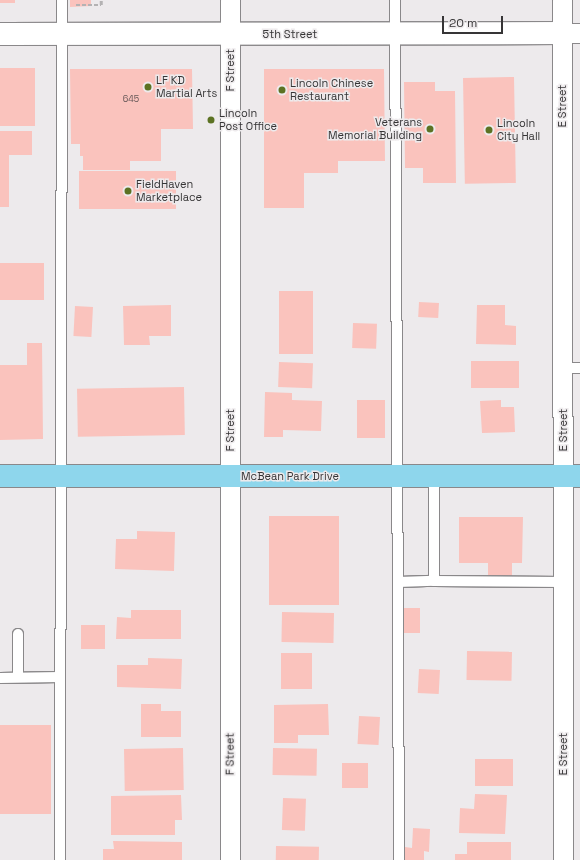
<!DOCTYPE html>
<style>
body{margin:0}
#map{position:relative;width:580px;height:860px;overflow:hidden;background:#edeaec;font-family:"Space Grotesk",sans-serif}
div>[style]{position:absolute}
.building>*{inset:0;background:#fac3bd;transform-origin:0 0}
.path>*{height:2.5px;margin-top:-1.25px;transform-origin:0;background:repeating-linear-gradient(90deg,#b4b2b3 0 4px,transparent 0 6px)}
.roads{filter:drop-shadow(1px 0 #8a888a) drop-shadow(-1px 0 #8a888a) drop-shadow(0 1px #8a888a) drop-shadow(0 -1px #8a888a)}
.lane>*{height:10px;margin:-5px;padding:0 5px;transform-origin:5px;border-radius:5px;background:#fff}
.street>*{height:19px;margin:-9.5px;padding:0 9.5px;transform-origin:9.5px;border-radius:9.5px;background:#fff}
.secondary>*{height:22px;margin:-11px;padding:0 11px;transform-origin:11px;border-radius:11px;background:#fff}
.primary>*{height:22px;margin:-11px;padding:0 11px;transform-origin:11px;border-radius:11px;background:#8ed6ec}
.dots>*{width:11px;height:11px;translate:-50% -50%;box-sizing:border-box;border:2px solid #edeaec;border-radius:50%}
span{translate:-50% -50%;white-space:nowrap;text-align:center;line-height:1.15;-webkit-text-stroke:3px #edeaec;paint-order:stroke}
.number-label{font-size:9px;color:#675858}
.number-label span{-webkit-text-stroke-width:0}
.street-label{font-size:11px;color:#363536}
.poi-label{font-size:11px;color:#363536}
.left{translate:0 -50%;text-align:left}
.right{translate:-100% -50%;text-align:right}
.scale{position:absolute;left:442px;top:16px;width:61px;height:18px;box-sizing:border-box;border:2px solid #363536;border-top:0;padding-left:5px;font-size:12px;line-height:14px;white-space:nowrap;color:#363536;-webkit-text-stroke:3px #edeaec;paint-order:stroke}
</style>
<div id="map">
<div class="building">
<i style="left:0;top:0;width:15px;height:3px"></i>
<i style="clip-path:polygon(70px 0,91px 0,91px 6px,70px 7px)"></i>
<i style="left:0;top:68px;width:35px;height:58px"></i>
<i style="clip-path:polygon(70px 69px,192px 69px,193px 129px,161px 129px,161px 161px,130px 161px,130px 170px,83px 170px,83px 156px,80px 156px,80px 144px,71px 144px)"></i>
<i style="clip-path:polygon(264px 69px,384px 69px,385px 161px,338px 161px,338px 173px,304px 173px,304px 208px,264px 208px)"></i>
<i style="left:514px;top:77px;width:106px;height:51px;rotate:89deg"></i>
<i style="clip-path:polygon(404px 82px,435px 82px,435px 91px,455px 91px,456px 183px,423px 183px,423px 168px,405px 168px)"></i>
<i style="clip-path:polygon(0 131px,32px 131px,32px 155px,9px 155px,9px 207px,0 207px)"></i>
<i style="left:176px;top:171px;width:38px;height:97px;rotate:90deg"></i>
<i style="left:0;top:263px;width:44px;height:37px"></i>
<i style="left:279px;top:291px;width:34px;height:63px"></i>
<i style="left:419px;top:302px;width:20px;height:15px;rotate:3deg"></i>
<i style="clip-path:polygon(171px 305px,171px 336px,149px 336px,150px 345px,124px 345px,123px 306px)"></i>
<i style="clip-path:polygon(477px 305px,505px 305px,505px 325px,516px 326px,516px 345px,476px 344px)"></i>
<i style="left:75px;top:306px;width:18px;height:30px;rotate:3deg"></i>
<i style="left:353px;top:323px;width:24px;height:25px;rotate:2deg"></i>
<i style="clip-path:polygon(27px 343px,42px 343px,43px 439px,0 440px,0 365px,27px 365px)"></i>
<i style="left:471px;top:361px;width:48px;height:27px"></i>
<i style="left:279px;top:362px;width:34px;height:25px;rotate:2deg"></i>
<i style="left:184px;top:387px;width:48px;height:107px;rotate:89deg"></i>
<i style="clip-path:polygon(265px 392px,292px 393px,292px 400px,322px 401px,321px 431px,283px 430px,283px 437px,264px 437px)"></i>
<i style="left:357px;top:400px;width:28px;height:38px"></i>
<i style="clip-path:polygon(501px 400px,501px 407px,514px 407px,515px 432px,482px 433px,480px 401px)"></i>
<i style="left:339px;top:516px;width:89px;height:70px;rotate:90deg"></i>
<i style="clip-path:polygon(459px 517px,523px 517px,522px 563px,512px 563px,512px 577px,488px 577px,488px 563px,459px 563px)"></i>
<i style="clip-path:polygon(137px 531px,175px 532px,174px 571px,115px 569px,116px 539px,137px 539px)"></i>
<i style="left:403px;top:608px;width:17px;height:25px"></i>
<i style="clip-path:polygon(131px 610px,181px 610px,181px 639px,116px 639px,117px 617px,131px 618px)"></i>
<i style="left:282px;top:612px;width:52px;height:30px;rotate:1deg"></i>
<i style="left:81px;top:625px;width:24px;height:24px"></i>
<i style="left:467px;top:651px;width:45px;height:29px;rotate:1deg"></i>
<i style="left:281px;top:653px;width:31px;height:36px"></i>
<i style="clip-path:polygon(148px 658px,182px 659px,181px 689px,117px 687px,117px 665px,148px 665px)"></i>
<i style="left:419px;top:669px;width:21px;height:24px;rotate:3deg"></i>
<i style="clip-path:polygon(141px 704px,161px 704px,161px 711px,181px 711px,181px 737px,141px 737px)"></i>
<i style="clip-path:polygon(328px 704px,329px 735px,298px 735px,298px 743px,274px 743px,274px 705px)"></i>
<i style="left:359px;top:716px;width:21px;height:28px;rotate:3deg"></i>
<i style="left:0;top:725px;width:51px;height:89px"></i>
<i style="left:183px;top:748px;width:42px;height:59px;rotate:89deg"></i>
<i style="left:273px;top:748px;width:44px;height:27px;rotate:1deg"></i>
<i style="left:513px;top:759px;width:27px;height:38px;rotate:90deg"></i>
<i style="left:368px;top:763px;width:25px;height:26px;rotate:90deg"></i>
<i style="clip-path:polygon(475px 794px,507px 795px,505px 834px,459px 833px,460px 808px,474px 809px)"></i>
<i style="clip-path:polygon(181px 795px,182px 820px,175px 820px,175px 835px,111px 835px,111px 796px)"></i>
<i style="left:283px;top:798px;width:23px;height:32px;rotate:2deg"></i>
<i style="clip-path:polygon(413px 828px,430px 829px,429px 852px,424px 851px,424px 860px,405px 860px,405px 847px,412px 848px)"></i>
<i style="clip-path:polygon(113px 841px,182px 842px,182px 860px,103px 860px,103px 849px,114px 849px)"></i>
<i style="clip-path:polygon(467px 842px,511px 842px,511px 860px,455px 860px,455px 854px,467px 854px)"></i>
<i style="left:276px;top:846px;width:43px;height:14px;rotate:1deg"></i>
</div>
<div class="path">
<i style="left:76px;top:5px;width:25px"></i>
<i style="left:101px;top:5px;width:5px;rotate:-90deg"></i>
</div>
<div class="roads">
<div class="lane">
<i style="left:395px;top:0;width:860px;rotate:89.73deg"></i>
<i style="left:563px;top:368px;width:17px"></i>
<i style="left:434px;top:476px;width:105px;rotate:90deg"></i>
<i style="left:434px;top:581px;width:129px;rotate:0.4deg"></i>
<i style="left:398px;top:582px;width:36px;rotate:-2deg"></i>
<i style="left:18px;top:634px;width:43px;rotate:90deg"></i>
<i style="left:0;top:678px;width:60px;rotate:-1deg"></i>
<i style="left:60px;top:860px;width:860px;rotate:-89.87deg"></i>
</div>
<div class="street">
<i style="left:230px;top:0;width:860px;rotate:90deg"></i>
<i style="left:562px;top:0;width:860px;rotate:89.93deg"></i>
<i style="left:562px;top:33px;width:18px"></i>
</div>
<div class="secondary">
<i style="left:0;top:34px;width:562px;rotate:-0.1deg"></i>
</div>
<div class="primary">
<i style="left:0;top:476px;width:580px"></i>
</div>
</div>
<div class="dots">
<i style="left:148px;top:87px;background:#5c7223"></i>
<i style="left:282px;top:90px;background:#5c7223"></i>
<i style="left:211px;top:120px;background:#5c7223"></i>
<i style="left:430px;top:129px;background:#5c7223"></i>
<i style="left:489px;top:130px;background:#5c7223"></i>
<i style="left:128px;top:191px;background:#5c7223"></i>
</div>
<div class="number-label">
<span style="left:131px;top:99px">645</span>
</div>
<div class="street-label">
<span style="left:290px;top:34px">5th Street</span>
<span style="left:230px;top:70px;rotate:-90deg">F Street</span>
<span style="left:562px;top:106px;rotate:-90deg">E Street</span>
<span style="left:230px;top:430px;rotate:-90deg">F Street</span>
<span style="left:563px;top:430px;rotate:-90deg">E Street</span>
<span style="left:290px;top:476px">McBean Park Drive</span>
<span style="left:230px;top:754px;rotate:-90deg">F Street</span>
<span style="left:563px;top:754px;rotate:-90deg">E Street</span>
</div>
<div class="poi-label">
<span class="left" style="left:156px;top:87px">LF KD<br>Martial Arts</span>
<span class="left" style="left:290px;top:90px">Lincoln Chinese<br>Restaurant</span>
<span class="left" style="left:219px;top:120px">Lincoln<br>Post Office</span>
<span class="right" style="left:422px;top:129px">Veterans<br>Memorial Building</span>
<span class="left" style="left:497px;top:130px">Lincoln<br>City Hall</span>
<span class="left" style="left:136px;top:191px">FieldHaven<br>Marketplace</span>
</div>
<div class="scale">20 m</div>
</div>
